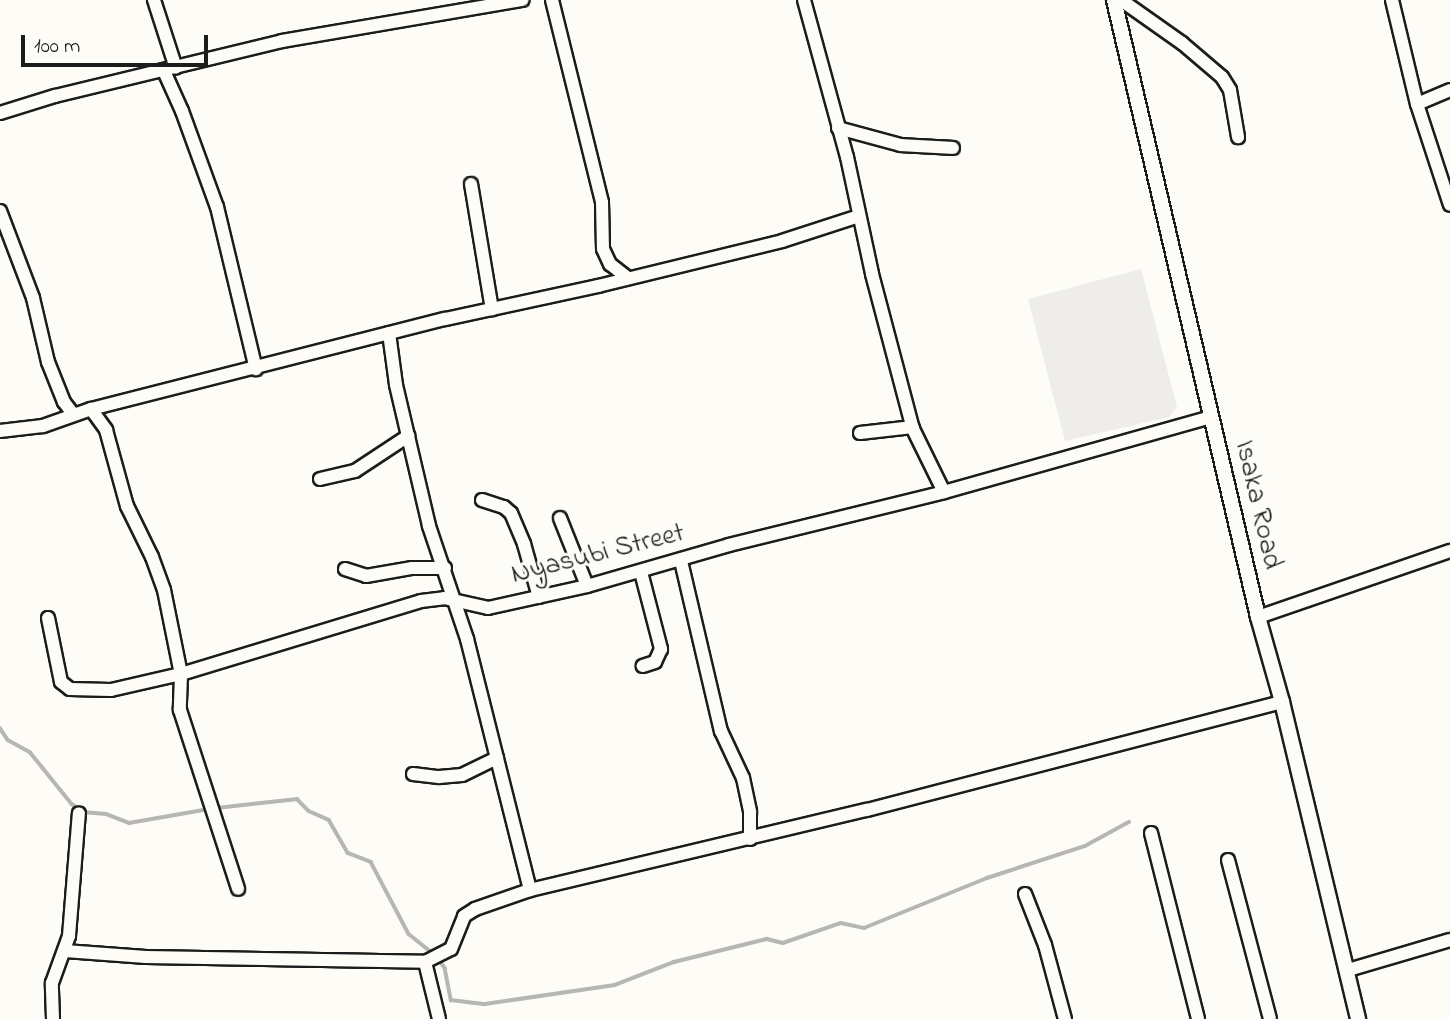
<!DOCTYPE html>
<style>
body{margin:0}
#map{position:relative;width:1450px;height:1019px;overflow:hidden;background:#fdfcf7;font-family:"Indie Flower",sans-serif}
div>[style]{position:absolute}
.built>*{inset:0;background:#eeede9}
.stream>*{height:3.5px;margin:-1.75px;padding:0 1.75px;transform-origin:1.75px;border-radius:1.75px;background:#b7b6b2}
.roads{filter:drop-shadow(2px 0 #1c1c1c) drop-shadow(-2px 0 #1c1c1c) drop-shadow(0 2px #1c1c1c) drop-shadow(0 -2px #1c1c1c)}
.minor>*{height:12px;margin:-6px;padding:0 6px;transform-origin:6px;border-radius:6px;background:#fdfcf7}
.tertiary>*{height:14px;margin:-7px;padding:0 7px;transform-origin:7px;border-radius:7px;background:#fdfcf7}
span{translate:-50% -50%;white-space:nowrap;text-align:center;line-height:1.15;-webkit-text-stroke:6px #fdfcf7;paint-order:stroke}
.street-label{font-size:28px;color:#1c1c1c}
.scale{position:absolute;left:21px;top:35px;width:187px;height:32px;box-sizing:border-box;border:4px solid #1c1c1c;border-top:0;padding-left:9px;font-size:21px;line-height:24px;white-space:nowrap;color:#1c1c1c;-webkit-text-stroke:5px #fdfcf7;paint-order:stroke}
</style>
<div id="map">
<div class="built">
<i style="clip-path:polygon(1141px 269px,1177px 407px,1169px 417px,1065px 441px,1028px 299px)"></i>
</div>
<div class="stream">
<i style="left:0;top:728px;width:14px;rotate:56deg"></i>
<i style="left:8px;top:740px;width:25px;rotate:29deg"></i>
<i style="left:30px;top:752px;width:67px;rotate:51.1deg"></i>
<i style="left:72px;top:804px;width:14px;rotate:36deg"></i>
<i style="left:83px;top:812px;width:23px;rotate:5deg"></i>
<i style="left:106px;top:814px;width:25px;rotate:21deg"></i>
<i style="left:129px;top:823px;width:81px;rotate:-9.9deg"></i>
<i style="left:217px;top:808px;width:81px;rotate:-6.4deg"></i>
<i style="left:297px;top:799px;width:17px;rotate:45deg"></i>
<i style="left:309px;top:811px;width:22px;rotate:24deg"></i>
<i style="left:329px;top:820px;width:38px;rotate:60deg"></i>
<i style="left:348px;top:853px;width:25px;rotate:21deg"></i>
<i style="left:371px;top:862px;width:81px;rotate:62.2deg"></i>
<i style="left:409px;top:934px;width:36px;rotate:39deg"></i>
<i style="left:437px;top:957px;width:14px;rotate:54deg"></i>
<i style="left:445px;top:968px;width:33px;rotate:79deg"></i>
<i style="left:451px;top:1000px;width:34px;rotate:7deg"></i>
<i style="left:485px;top:1004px;width:131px;rotate:-8.3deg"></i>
<i style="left:615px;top:985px;width:63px;rotate:-21.3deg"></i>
<i style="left:674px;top:962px;width:96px;rotate:-13.9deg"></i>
<i style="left:767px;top:939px;width:16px;rotate:14deg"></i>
<i style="left:783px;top:943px;width:61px;rotate:-19deg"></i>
<i style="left:841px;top:923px;width:24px;rotate:12deg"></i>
<i style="left:864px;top:928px;width:133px;rotate:-22.1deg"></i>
<i style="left:987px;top:878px;width:103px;rotate:-18.1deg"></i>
<i style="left:1085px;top:846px;width:50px;rotate:-28.6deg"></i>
</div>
<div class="roads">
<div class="minor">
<i style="left:154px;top:0;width:71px;rotate:72.1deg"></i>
<i style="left:552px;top:0;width:208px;rotate:76.1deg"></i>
<i style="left:602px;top:202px;width:47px;rotate:88.8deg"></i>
<i style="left:603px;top:249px;width:17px;rotate:65deg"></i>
<i style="left:610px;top:264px;width:23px;rotate:38deg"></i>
<i style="left:804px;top:0;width:163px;rotate:74.7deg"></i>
<i style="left:847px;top:157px;width:120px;rotate:77.9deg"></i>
<i style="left:872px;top:274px;width:160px;rotate:75.2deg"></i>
<i style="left:913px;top:429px;width:70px;rotate:63.8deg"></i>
<i style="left:1121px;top:0;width:75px;rotate:35.2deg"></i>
<i style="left:1182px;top:43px;width:52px;rotate:40.4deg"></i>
<i style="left:1222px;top:77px;width:15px;rotate:58deg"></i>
<i style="left:1230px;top:90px;width:48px;rotate:80.3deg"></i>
<i style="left:1392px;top:0;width:107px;rotate:76.5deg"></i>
<i style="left:1417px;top:104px;width:106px;rotate:71.9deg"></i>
<i style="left:164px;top:71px;width:44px;rotate:65.8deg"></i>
<i style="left:182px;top:111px;width:102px;rotate:70deg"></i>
<i style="left:217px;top:207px;width:167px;rotate:76.5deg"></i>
<i style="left:1417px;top:104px;width:36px;rotate:-23deg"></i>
<i style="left:0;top:113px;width:58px;rotate:-17.2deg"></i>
<i style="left:55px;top:96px;width:234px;rotate:-13.6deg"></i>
<i style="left:282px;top:41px;width:244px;rotate:-9.7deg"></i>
<i style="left:838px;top:128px;width:65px;rotate:15.1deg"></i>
<i style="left:901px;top:145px;width:52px;rotate:3.3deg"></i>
<i style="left:471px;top:184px;width:127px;rotate:80.5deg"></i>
<i style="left:0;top:211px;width:93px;rotate:69.2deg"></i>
<i style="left:33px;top:298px;width:66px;rotate:76.8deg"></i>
<i style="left:48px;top:362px;width:43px;rotate:68.2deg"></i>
<i style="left:64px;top:402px;width:15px;rotate:53deg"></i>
<i style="left:389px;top:333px;width:52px;rotate:82.3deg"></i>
<i style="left:396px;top:385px;width:145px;rotate:76.8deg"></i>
<i style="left:429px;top:526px;width:119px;rotate:71.4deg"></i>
<i style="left:467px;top:639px;width:259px;rotate:75.9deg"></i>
<i style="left:91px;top:409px;width:26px;rotate:54deg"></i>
<i style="left:106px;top:430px;width:79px;rotate:74.6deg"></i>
<i style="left:127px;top:506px;width:57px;rotate:63.9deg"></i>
<i style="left:152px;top:557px;width:35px;rotate:70deg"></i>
<i style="left:164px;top:590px;width:86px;rotate:78.6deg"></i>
<i style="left:181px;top:674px;width:36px;rotate:92deg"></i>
<i style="left:180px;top:710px;width:188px;rotate:72deg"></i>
<i style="left:0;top:431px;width:43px;rotate:-6.6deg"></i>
<i style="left:43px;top:426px;width:51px;rotate:-19.5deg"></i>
<i style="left:91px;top:409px;width:365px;rotate:-14.3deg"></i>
<i style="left:445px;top:319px;width:157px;rotate:-12.2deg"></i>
<i style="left:598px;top:286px;width:189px;rotate:-13.7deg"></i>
<i style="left:782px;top:241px;width:81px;rotate:-18deg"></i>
<i style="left:860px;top:433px;width:53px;rotate:-6.5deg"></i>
<i style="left:320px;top:479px;width:36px;rotate:-13deg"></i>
<i style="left:355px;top:471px;width:64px;rotate:-33.4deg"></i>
<i style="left:482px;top:500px;width:23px;rotate:18deg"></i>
<i style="left:504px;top:507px;width:9px;rotate:41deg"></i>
<i style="left:511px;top:513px;width:34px;rotate:67deg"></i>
<i style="left:524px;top:544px;width:55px;rotate:74.2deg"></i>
<i style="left:560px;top:518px;width:73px;rotate:68.3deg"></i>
<i style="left:681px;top:561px;width:175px;rotate:76.8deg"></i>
<i style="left:721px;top:731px;width:52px;rotate:64.9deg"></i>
<i style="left:743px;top:778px;width:35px;rotate:78deg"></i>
<i style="left:750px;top:812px;width:27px;rotate:90deg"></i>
<i style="left:345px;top:569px;width:22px;rotate:18deg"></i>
<i style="left:366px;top:576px;width:47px;rotate:-9.9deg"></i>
<i style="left:412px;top:568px;width:33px"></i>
<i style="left:641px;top:572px;width:80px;rotate:75.4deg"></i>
<i style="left:661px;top:649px;width:14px;rotate:115deg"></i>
<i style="left:655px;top:662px;width:13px;rotate:162deg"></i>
<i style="left:1258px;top:617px;width:203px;rotate:-19deg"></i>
<i style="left:48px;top:618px;width:65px;rotate:78.5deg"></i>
<i style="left:61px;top:682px;width:11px;rotate:38deg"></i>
<i style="left:70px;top:689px;width:41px;rotate:1.4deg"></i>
<i style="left:111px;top:690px;width:72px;rotate:-12.9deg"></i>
<i style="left:181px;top:674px;width:251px;rotate:-16.9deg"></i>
<i style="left:421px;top:601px;width:23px;rotate:-7deg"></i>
<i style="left:444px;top:598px;width:45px;rotate:12.8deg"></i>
<i style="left:488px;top:608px;width:101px;rotate:-12.5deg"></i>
<i style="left:587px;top:586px;width:148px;rotate:-16.1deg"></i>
<i style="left:729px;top:545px;width:221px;rotate:-13.8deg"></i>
<i style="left:944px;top:492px;width:277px;rotate:-15.7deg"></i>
<i style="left:413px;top:774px;width:26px;rotate:7deg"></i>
<i style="left:439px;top:777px;width:23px;rotate:-5deg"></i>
<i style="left:462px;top:775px;width:39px;rotate:-26deg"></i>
<i style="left:1151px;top:833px;width:192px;rotate:75.8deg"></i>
<i style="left:1228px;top:860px;width:164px;rotate:75.2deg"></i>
<i style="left:1025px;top:894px;width:55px;rotate:68.6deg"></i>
<i style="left:1045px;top:945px;width:77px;rotate:74.9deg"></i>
<i style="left:65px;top:951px;width:81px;rotate:4.2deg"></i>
<i style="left:146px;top:957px;width:279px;rotate:1deg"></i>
<i style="left:1348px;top:970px;width:106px;rotate:-16.4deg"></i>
<i style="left:53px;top:1019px;width:36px;rotate:-92deg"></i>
<i style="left:52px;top:983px;width:50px;rotate:-70.1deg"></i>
<i style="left:69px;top:936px;width:123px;rotate:-85.4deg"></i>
<i style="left:439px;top:1019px;width:59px;rotate:-103.8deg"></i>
<i style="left:425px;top:962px;width:29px;rotate:-27deg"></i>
<i style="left:451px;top:949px;width:35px;rotate:-68deg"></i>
<i style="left:464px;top:916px;width:13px;rotate:-32deg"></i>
<i style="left:475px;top:909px;width:58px;rotate:-19.1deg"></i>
<i style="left:530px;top:890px;width:346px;rotate:-13.4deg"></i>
<i style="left:867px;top:810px;width:429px;rotate:-14.6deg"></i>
</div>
<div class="tertiary">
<i style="left:1114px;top:0;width:634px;rotate:76.86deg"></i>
<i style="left:1258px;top:617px;width:88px;rotate:74.2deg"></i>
<i style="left:1282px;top:702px;width:326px;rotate:76.5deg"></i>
</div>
</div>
<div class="street-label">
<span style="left:1257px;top:505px;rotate:77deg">Isaka Road</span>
<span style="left:598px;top:555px;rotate:-14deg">Nyasubi Street</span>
</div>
<div class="scale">100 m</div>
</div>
